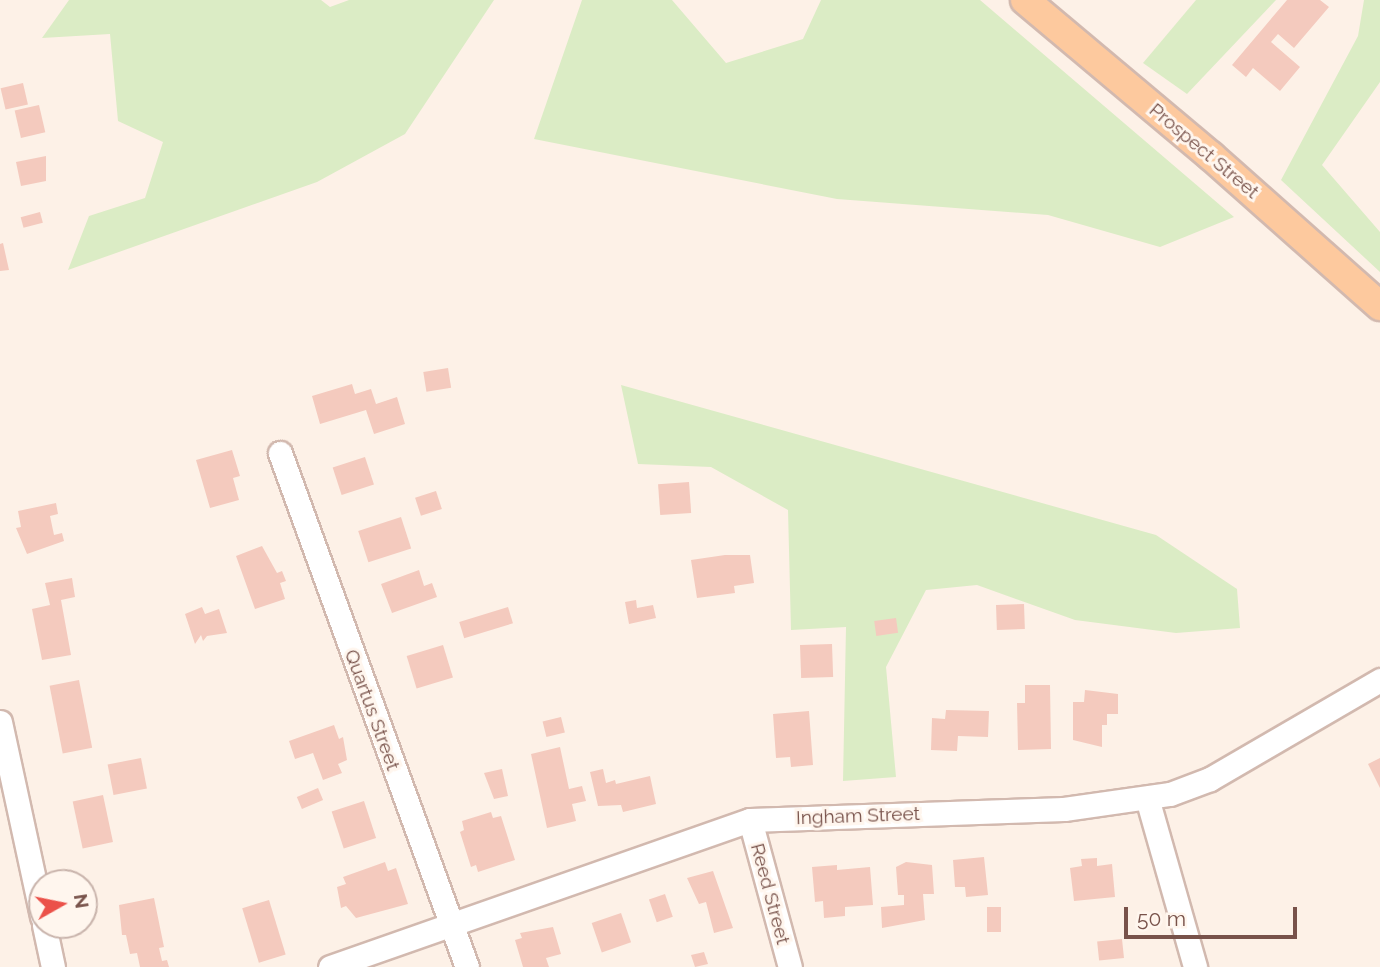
<!DOCTYPE html>
<style>
body{margin:0}
#map{position:relative;width:1380px;height:967px;overflow:hidden;background:#fdf1e7;font-family:Raleway,sans-serif}
div>[style]{position:absolute}
.green>*{inset:0;background:#dbecc5}
.building>*{inset:0;background:#f4cabe;transform-origin:0 0}
.roads{filter:drop-shadow(2px 0 #d2b9af) drop-shadow(-2px 0 #d2b9af) drop-shadow(0 2px #d2b9af) drop-shadow(0 -2px #d2b9af)}
.minor>*{height:23px;margin:-11.5px;padding:0 11.5px;transform-origin:11.5px;border-radius:11.5px;background:#fff}
.major>*{height:28px;margin:-14px;padding:0 14px;transform-origin:14px;border-radius:14px;background:#fdc99e}
span{translate:-50% -50%;white-space:nowrap;text-align:center;line-height:1.15;-webkit-text-stroke:6px #fff6ee;paint-order:stroke}
.street-label{font-size:19px;color:#78524a}
.north{position:absolute;left:28px;top:869px;width:70px;height:70px;box-sizing:border-box;background:#fff6ee;border:2px solid #c9b4ac;border-radius:50%;rotate:81deg;font-size:19px;font-weight:700;line-height:28px;text-align:center;color:#78524a}
.north::after{content:'';display:block;margin:auto;width:24px;height:32px;background:#eb5149;clip-path:polygon(50% 0,100% 100%,50% 72%,0 100%)}
.scale{position:absolute;left:1124px;top:907px;width:173px;height:32px;box-sizing:border-box;border:4px solid #78524a;border-top:0;padding-left:9px;font-size:21px;line-height:24px;white-space:nowrap;color:#78524a;-webkit-text-stroke:5px #fff6ee;paint-order:stroke}
</style>
<div id="map">
<div class="green">
<i style="clip-path:polygon(69px 0,321px 0,330px 7px,349px 0,494px 0,405px 134px,317px 182px,68px 270px,89px 216px,145px 198px,163px 142px,118px 121px,110px 34px,42px 38px)"></i>
<i style="clip-path:polygon(582px 0,672px 0,726px 63px,803px 39px,821px 0,980px 0,1234px 217px,1160px 247px,1048px 215px,837px 199px,534px 139px)"></i>
<i style="clip-path:polygon(1196px 0,1276px 0,1187px 94px,1143px 63px)"></i>
<i style="clip-path:polygon(1364px 0,1380px 0,1380px 82px,1322px 165px,1380px 232px,1380px 272px,1281px 180px,1358px 36px)"></i>
<i style="clip-path:polygon(621px 385px,1156px 535px,1237px 589px,1240px 628px,1176px 633px,1075px 620px,977px 585px,926px 590px,886px 667px,896px 777px,843px 781px,846px 627px,791px 630px,788px 510px,711px 467px,638px 464px)"></i>
</div>
<div class="building">
<i style="clip-path:polygon(1287px 0,1320px 0,1329px 7px,1294px 48px,1278px 34px,1271px 42px,1300px 67px,1280px 91px,1253px 68px,1246px 77px,1232px 65px)"></i>
<i style="left:23px;top:83px;width:22px;height:23px;rotate:77deg"></i>
<i style="left:39px;top:105px;width:28px;height:25px;rotate:77deg"></i>
<i style="clip-path:polygon(46px 156px,46px 181px,21px 186px,16px 162px)"></i>
<i style="left:40px;top:212px;width:11px;height:20px;rotate:75deg"></i>
<i style="clip-path:polygon(3px 243px,9px 270px,0 271px,0 244px)"></i>
<i style="left:448px;top:368px;width:20px;height:25px;rotate:81deg"></i>
<i style="clip-path:polygon(352px 384px,355px 394px,371px 389px,376px 404px,397px 397px,405px 424px,374px 434px,366px 410px,320px 424px,312px 396px)"></i>
<i style="clip-path:polygon(232px 450px,240px 476px,233px 478px,239px 500px,210px 508px,196px 460px)"></i>
<i style="left:365px;top:457px;width:29px;height:34px;rotate:72deg"></i>
<i style="left:689px;top:482px;width:31px;height:31px;rotate:86deg"></i>
<i style="left:436px;top:491px;width:19px;height:22px;rotate:72deg"></i>
<i style="clip-path:polygon(56px 503px,58px 514px,50px 516px,54px 535px,62px 533px,64px 541px,27px 554px,16px 528px,21px 527px,18px 511px)"></i>
<i style="left:401px;top:517px;width:33px;height:45px;rotate:72deg"></i>
<i style="clip-path:polygon(262px 546px,277px 573px,282px 571px,286px 581px,280px 583px,285px 599px,255px 609px,236px 556px)"></i>
<i style="clip-path:polygon(725px 555px,750px 555px,754px 583px,734px 586px,735px 593px,697px 598px,691px 560px)"></i>
<i style="clip-path:polygon(419px 570px,424px 586px,432px 583px,437px 597px,392px 613px,381px 584px)"></i>
<i style="clip-path:polygon(72px 578px,75px 597px,61px 600px,71px 655px,42px 660px,32px 609px,50px 605px,45px 583px)"></i>
<i style="clip-path:polygon(636px 600px,637px 608px,653px 605px,656px 618px,629px 624px,625px 602px)"></i>
<i style="left:1024px;top:604px;width:25px;height:28px;rotate:88deg"></i>
<i style="clip-path:polygon(202px 607px,205px 614px,219px 609px,227px 633px,207px 636px,203px 641px,201px 635px,195px 644px,185px 614px)"></i>
<i style="left:508px;top:607px;width:17px;height:51px;rotate:73deg"></i>
<i style="left:896px;top:618px;width:15px;height:22px;rotate:82deg"></i>
<i style="left:832px;top:644px;width:33px;height:32px;rotate:88deg"></i>
<i style="left:443px;top:645px;width:34px;height:38px;rotate:73deg"></i>
<i style="left:79px;top:680px;width:69px;height:30px;rotate:79deg"></i>
<i style="clip-path:polygon(1025px 685px,1050px 685px,1051px 749px,1018px 750px,1017px 703px,1025px 703px)"></i>
<i style="clip-path:polygon(1085px 690px,1118px 694px,1118px 714px,1107px 714px,1107px 725px,1102px 725px,1102px 747px,1073px 740px,1073px 702px,1084px 702px)"></i>
<i style="clip-path:polygon(946px 710px,989px 711px,988px 737px,958px 736px,957px 751px,931px 750px,932px 718px,945px 719px)"></i>
<i style="clip-path:polygon(809px 711px,813px 765px,791px 767px,790px 757px,776px 758px,773px 714px)"></i>
<i style="left:561px;top:717px;width:16px;height:19px;rotate:76deg"></i>
<i style="clip-path:polygon(334px 725px,339px 739px,343px 737px,347px 760px,338px 764px,342px 773px,323px 780px,313px 753px,295px 759px,289px 741px)"></i>
<i style="clip-path:polygon(560px 747px,569px 789px,582px 786px,586px 801px,572px 804px,576px 821px,547px 828px,531px 754px)"></i>
<i style="left:141px;top:758px;width:31px;height:34px;rotate:79deg"></i>
<i style="clip-path:polygon(1380px 758px,1380px 788px,1368px 764px)"></i>
<i style="clip-path:polygon(502px 769px,508px 796px,494px 799px,484px 773px)"></i>
<i style="clip-path:polygon(603px 769px,606px 783px,615px 780px,616px 784px,650px 776px,656px 804px,623px 812px,621px 805px,598px 806px,590px 772px)"></i>
<i style="left:318px;top:788px;width:13px;height:23px;rotate:67deg"></i>
<i style="left:103px;top:795px;width:48px;height:31px;rotate:78deg"></i>
<i style="left:364px;top:801px;width:39px;height:34px;rotate:72deg"></i>
<i style="clip-path:polygon(491px 812px,493px 818px,501px 816px,515px 860px,478px 872px,476px 865px,471px 867px,460px 832px,464px 830px,462px 821px)"></i>
<i style="clip-path:polygon(984px 857px,988px 895px,966px 897px,965px 887px,955px 887px,953px 860px)"></i>
<i style="clip-path:polygon(1097px 858px,1097px 866px,1112px 864px,1115px 897px,1074px 901px,1070px 868px,1082px 866px,1081px 859px)"></i>
<i style="clip-path:polygon(385px 862px,388px 871px,396px 868px,408px 904px,356px 918px,346px 906px,341px 908px,337px 887px,346px 884px,343px 877px)"></i>
<i style="clip-path:polygon(906px 862px,932px 865px,934px 894px,923px 894px,925px 920px,882px 928px,881px 907px,904px 905px,904px 895px,898px 895px,896px 867px)"></i>
<i style="clip-path:polygon(837px 865px,837px 870px,870px 867px,873px 905px,845px 907px,845px 916px,824px 918px,823px 901px,815px 902px,812px 867px)"></i>
<i style="clip-path:polygon(713px 871px,733px 928px,714px 933px,706px 902px,699px 904px,687px 878px)"></i>
<i style="left:665px;top:894px;width:24px;height:17px;rotate:71deg"></i>
<i style="clip-path:polygon(154px 898px,164px 947px,159px 948px,162px 961px,167px 960px,169px 967px,140px 967px,137px 953px,130px 954px,126px 935px,122px 935px,119px 905px)"></i>
<i style="left:269px;top:900px;width:57px;height:28px;rotate:73deg"></i>
<i style="left:987px;top:907px;width:14px;height:25px"></i>
<i style="left:621px;top:913px;width:31px;height:31px;rotate:71deg"></i>
<i style="clip-path:polygon(553px 927px,561px 954px,546px 958px,549px 967px,523px 967px,515px 940px,522px 938px,520px 933px)"></i>
<i style="left:1122px;top:939px;width:19px;height:25px;rotate:84deg"></i>
<i style="clip-path:polygon(704px 952px,708px 964px,695px 967px,691px 955px)"></i>
</div>
<div class="roads">
<div class="minor">
<i style="left:280px;top:453px;width:547px;rotate:70.01deg"></i>
<i style="left:0;top:722px;width:199px;rotate:77.8deg"></i>
<i style="left:1147px;top:798px;width:176px;rotate:74.1deg"></i>
<i style="left:750px;top:820px;width:152px;rotate:74.8deg"></i>
<i style="left:44px;top:925px;width:43px;rotate:77.9deg"></i>
<i style="left:330px;top:967px;width:445px;rotate:-19.3deg"></i>
<i style="left:750px;top:820px;width:314px;rotate:-2deg"></i>
<i style="left:1064px;top:809px;width:107px;rotate:-8.1deg"></i>
<i style="left:1170px;top:794px;width:43px;rotate:-20.6deg"></i>
<i style="left:1210px;top:779px;width:197px;rotate:-30.2deg"></i>
</div>
<div class="major">
<i style="left:1025px;top:0;width:243px;rotate:40deg"></i>
<i style="left:1211px;top:156px;width:226px;rotate:41.6deg"></i>
</div>
</div>
<div class="street-label">
<span style="left:1204px;top:151px;rotate:40deg">Prospect Street</span>
<span style="left:372px;top:710px;rotate:70deg">Quartus Street</span>
<span style="left:858px;top:816px;rotate:-2deg">Ingham Street</span>
<span style="left:770px;top:894px;rotate:75deg">Reed Street</span>
</div>
<div class="north">N</div>
<div class="scale">50 m</div>
</div>
